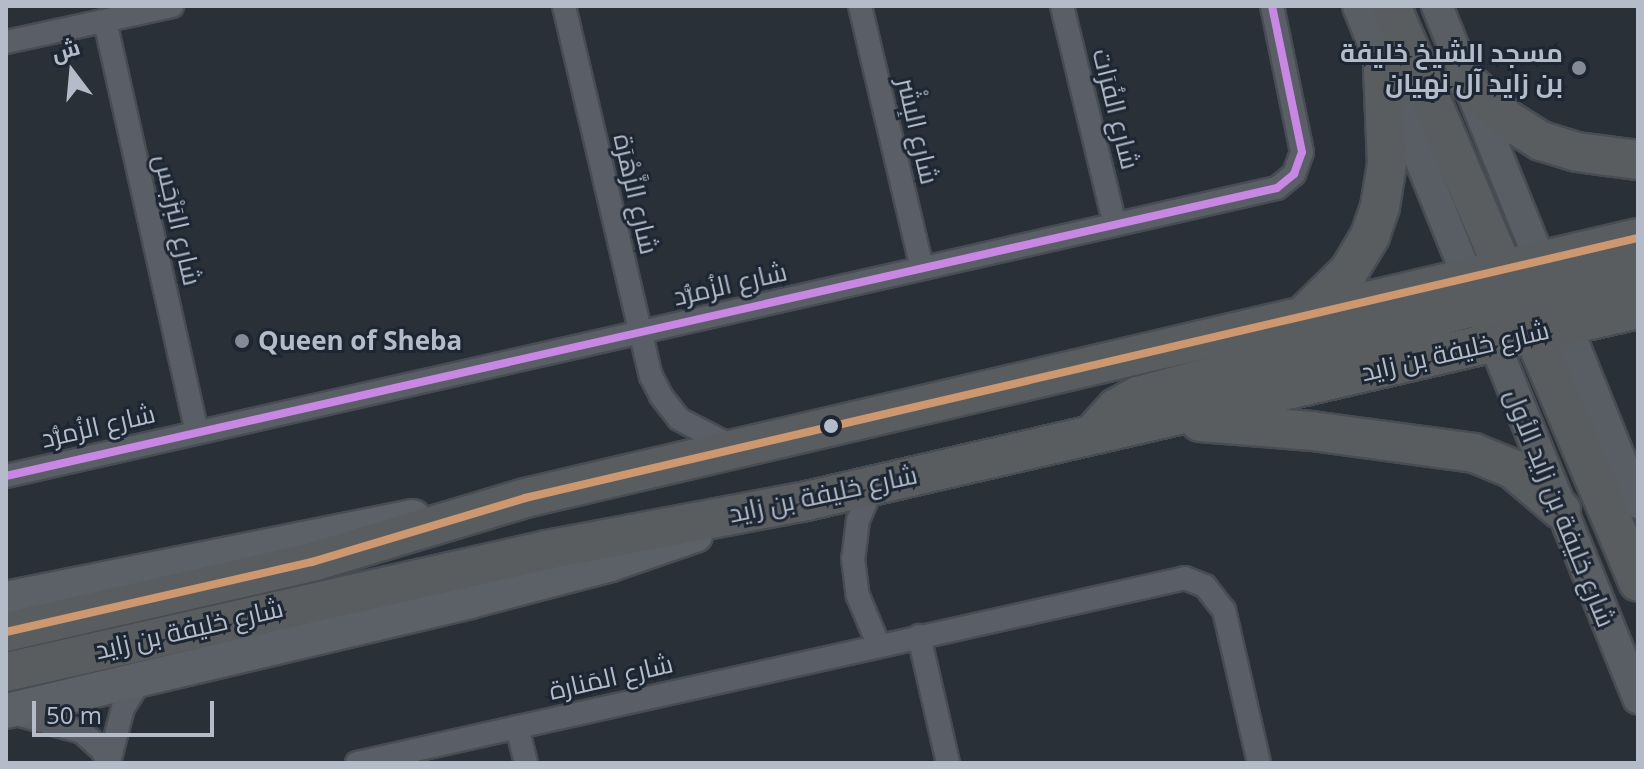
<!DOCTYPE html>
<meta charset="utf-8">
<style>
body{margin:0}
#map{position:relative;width:1644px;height:769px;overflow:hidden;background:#2a3038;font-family:"Open Sans",Cairo,sans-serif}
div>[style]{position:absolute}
.roads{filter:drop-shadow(2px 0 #484c53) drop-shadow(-2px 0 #484c53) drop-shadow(0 2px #484c53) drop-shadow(0 -2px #484c53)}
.street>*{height:22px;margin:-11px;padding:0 11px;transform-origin:11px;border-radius:11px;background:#5a5e66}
.secondary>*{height:30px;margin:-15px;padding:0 15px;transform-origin:15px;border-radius:15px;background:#595d64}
.primary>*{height:34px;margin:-17px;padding:0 17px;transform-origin:17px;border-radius:17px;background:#5c6168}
.highway>*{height:38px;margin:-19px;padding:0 19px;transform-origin:19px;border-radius:19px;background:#5a5d60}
.bus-1>*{height:8px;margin:-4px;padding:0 4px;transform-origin:4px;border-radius:4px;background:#c787e3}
.bus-2>*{height:8px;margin:-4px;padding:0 4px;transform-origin:4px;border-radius:4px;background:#cd976f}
.dots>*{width:22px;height:22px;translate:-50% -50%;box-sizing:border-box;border:4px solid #1d2633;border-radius:50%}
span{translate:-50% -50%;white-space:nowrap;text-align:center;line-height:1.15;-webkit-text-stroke:6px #1d2633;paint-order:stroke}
.poi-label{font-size:26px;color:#b4bcc9;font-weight:700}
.right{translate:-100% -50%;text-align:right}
.left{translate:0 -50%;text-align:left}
.street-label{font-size:26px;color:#b4bcc9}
.frame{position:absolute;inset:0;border:8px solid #b4bcc9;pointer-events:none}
.north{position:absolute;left:32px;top:32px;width:80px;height:80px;-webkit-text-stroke:6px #1d2633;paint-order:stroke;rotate:344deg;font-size:22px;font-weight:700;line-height:32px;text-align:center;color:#b4bcc9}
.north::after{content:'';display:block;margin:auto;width:28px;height:36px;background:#b4bcc9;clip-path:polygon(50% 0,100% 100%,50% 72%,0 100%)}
.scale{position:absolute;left:32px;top:701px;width:182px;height:36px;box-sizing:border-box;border:4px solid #b4bcc9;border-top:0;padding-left:10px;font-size:24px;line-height:28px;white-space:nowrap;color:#b4bcc9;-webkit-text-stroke:6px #1d2633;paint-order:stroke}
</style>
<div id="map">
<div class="roads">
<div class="street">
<i style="left:564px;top:6px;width:380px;rotate:76.8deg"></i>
<i style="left:651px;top:376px;width:22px;rotate:63deg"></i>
<i style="left:661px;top:396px;width:29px;rotate:52deg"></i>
<i style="left:679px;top:419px;width:63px;rotate:27.4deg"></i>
<i style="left:860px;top:6px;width:269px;rotate:76.7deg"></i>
<i style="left:1062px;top:6px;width:225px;rotate:76.4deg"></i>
<i style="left:105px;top:21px;width:421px;rotate:77.4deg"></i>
<i style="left:6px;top:42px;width:170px;rotate:-12.2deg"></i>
<i style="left:6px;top:476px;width:1303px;rotate:-12.77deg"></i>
<i style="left:1277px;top:188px;width:22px;rotate:-39deg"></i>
<i style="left:1294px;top:174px;width:23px;rotate:-70deg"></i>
<i style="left:1302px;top:152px;width:149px;rotate:-101.6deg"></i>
<i style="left:873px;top:485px;width:38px;rotate:113deg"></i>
<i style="left:858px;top:520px;width:38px;rotate:97deg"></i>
<i style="left:853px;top:558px;width:38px;rotate:83deg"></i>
<i style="left:858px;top:596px;width:54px;rotate:67.2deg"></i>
<i style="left:919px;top:636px;width:130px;rotate:77.1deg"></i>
<i style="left:12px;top:713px;width:73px;rotate:15.2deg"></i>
<i style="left:82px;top:732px;width:27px;rotate:42deg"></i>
<i style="left:102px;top:750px;width:15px;rotate:62deg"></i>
<i style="left:517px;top:727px;width:37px;rotate:76deg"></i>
<i style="left:109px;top:762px;width:56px;rotate:-75.5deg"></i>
<i style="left:123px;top:708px;width:34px;rotate:-58deg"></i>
<i style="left:357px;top:763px;width:848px;rotate:-12.59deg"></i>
<i style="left:1185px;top:578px;width:22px;rotate:22deg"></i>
<i style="left:1205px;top:586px;width:31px;rotate:52deg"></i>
<i style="left:1224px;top:610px;width:157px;rotate:77.1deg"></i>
</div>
<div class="secondary">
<i style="left:1358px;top:6px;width:747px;rotate:67.97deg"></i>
<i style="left:1437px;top:6px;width:536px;rotate:67.98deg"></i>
</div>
<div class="primary">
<i style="left:6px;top:599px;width:415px;rotate:-11.4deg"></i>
<i style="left:6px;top:711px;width:477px;rotate:-13.3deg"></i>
<i style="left:470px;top:601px;width:146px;rotate:-14.7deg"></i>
<i style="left:611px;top:564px;width:89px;rotate:-19deg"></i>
</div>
<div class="highway">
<i style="left:1391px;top:6px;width:285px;rotate:66.9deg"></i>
<i style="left:1503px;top:268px;width:86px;rotate:42.6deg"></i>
<i style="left:1468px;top:82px;width:53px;rotate:44.2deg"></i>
<i style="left:1506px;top:119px;width:41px;rotate:32.2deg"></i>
<i style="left:1541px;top:141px;width:38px;rotate:17deg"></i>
<i style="left:1577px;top:152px;width:62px;rotate:7.5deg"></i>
<i style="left:1307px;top:312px;width:59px;rotate:-44.3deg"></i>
<i style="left:1349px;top:271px;width:41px;rotate:-59deg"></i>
<i style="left:1370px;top:236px;width:31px;rotate:-71deg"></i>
<i style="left:1380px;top:207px;width:44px;rotate:-80.8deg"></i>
<i style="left:1387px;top:164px;width:96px;rotate:-92.4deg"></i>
<i style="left:1517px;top:317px;width:23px;rotate:45deg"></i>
<i style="left:1533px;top:333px;width:270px;rotate:67.1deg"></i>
<i style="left:1522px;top:318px;width:39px;rotate:-35deg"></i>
<i style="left:1554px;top:296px;width:87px;rotate:-14deg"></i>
<i style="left:1200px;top:422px;width:112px;rotate:4.6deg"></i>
<i style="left:1312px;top:431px;width:163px;rotate:7.7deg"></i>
<i style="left:1474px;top:453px;width:42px;rotate:22.3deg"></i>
<i style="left:1513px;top:469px;width:63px;rotate:40.5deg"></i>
<i style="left:1098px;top:428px;width:27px;rotate:-48deg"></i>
<i style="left:1116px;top:408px;width:25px;rotate:-29deg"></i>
<i style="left:1138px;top:396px;width:351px;rotate:-14.9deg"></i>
<i style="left:1477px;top:306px;width:67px;rotate:-35.8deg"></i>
<i style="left:6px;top:632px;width:314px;rotate:-12.9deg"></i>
<i style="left:312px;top:562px;width:222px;rotate:-16.7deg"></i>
<i style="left:525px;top:498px;width:1143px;rotate:-13.15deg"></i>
<i style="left:6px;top:672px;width:555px;rotate:-12.71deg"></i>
<i style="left:547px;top:550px;width:259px;rotate:-10.7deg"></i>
<i style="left:802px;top:502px;width:858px;rotate:-13deg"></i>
</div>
</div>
<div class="bus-1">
<i style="left:6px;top:476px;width:1303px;rotate:-12.77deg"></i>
<i style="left:1277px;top:188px;width:22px;rotate:-39deg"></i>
<i style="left:1294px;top:174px;width:23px;rotate:-70deg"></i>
<i style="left:1302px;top:152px;width:149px;rotate:-101.6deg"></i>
</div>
<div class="bus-2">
<i style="left:6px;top:632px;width:314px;rotate:-12.9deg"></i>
<i style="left:312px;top:562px;width:222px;rotate:-16.7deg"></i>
<i style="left:525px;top:498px;width:1143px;rotate:-13.15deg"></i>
</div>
<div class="dots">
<i style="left:1579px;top:68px;background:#848b96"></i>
<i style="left:242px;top:341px;background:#848b96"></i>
<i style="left:831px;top:426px;background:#b4bcc9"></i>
</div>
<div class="poi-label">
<span class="right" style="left:1563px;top:68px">مسجد الشيخ خليفة<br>بن زايد آل نهيان</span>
<span class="left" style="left:258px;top:341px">Queen of Sheba</span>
</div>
<div class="street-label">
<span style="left:1116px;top:109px;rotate:76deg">شارع الفُرَات</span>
<span style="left:918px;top:131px;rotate:77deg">شارع البِشْر</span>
<span style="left:636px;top:194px;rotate:77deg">شارع الزَّهْرَة</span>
<span style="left:178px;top:220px;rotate:77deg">شارع البَرْجَس</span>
<span style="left:730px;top:284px;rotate:-13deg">شارع الزُمرُّد</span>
<span style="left:1455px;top:351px;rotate:-13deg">شارع خليفة بن زايد</span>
<span style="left:98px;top:426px;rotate:-13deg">شارع الزُمرُّد</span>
<span style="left:823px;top:494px;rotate:-12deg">شارع خليفة بن زايد</span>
<span style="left:1560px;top:508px;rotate:68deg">شارع خليفة بن زايد الأول</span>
<span style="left:189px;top:629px;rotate:-13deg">شارع خليفة بن زايد</span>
<span style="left:611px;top:677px;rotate:-13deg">شارع المَنارة</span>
</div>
<div class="frame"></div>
<div class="north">ش</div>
<div class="scale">50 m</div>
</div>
